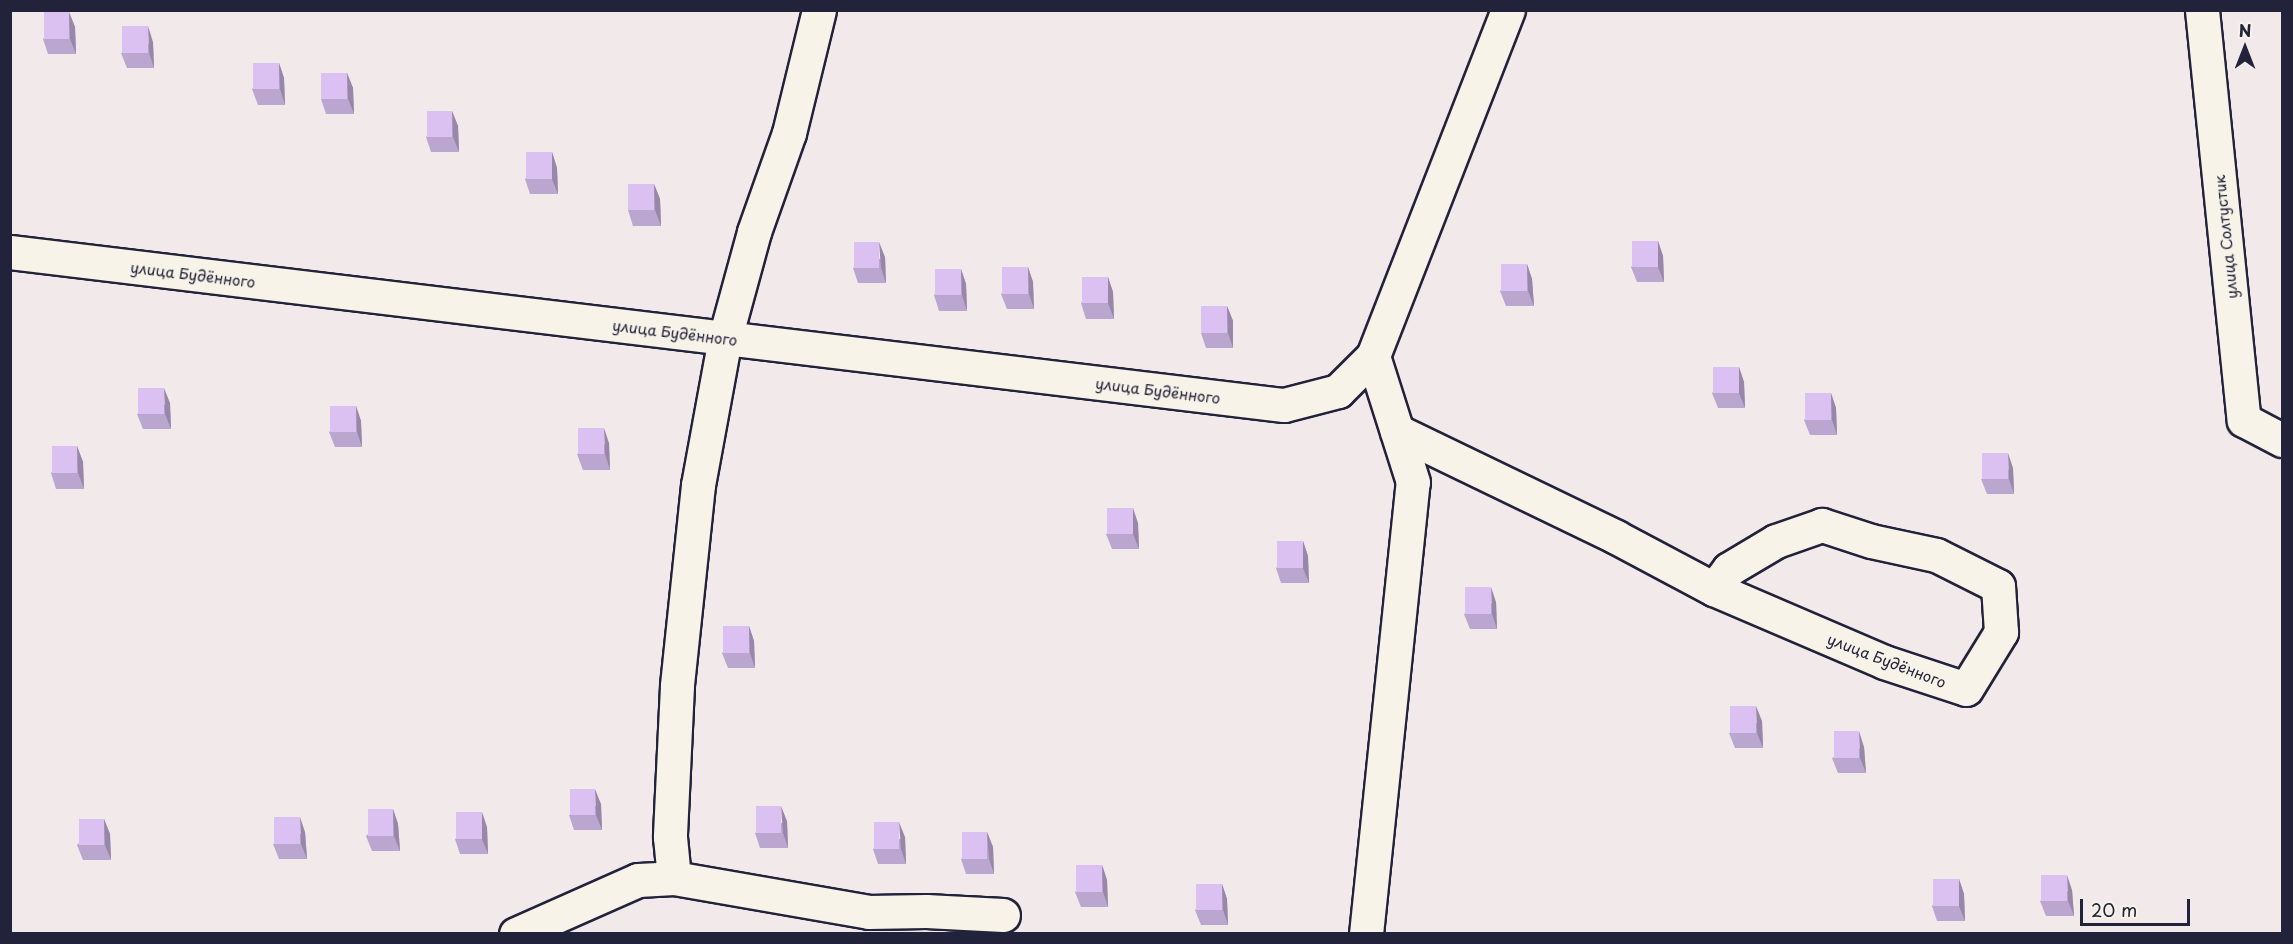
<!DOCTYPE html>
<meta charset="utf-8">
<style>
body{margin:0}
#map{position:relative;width:2293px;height:944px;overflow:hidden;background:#f1e9ea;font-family:"Playpen Sans",sans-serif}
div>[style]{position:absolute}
.roads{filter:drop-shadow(2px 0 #22223b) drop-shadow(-2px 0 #22223b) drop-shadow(0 2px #22223b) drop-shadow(0 -2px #22223b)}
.street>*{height:33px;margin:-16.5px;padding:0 16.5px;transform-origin:16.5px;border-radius:16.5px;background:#f7f3e8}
.wall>*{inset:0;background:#bba6cf}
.shaded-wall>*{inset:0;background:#9987a9}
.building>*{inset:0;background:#dac1f1;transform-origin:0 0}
span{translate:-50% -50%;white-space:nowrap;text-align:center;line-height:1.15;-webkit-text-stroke:4.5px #f7f3e8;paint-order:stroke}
.street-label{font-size:15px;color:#22223b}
.frame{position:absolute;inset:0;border:12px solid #22223b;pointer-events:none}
.north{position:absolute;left:2215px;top:18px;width:60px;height:60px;-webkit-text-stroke:4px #f7f3e8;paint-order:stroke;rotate:0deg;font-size:16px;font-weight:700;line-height:24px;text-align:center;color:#22223b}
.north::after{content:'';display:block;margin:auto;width:21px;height:27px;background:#22223b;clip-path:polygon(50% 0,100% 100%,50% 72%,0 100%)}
.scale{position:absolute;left:2080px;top:899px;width:110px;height:27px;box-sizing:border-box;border:3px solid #22223b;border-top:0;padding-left:8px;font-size:18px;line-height:21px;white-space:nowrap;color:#22223b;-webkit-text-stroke:4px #f7f3e8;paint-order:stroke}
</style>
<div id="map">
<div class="roads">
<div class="street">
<i style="left:819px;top:10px;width:127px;rotate:103.7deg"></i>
<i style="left:789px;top:133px;width:105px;rotate:109.5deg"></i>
<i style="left:754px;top:232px;width:110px;rotate:105.3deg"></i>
<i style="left:725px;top:338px;width:149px;rotate:100.4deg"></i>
<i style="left:698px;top:485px;width:202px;rotate:96deg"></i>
<i style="left:677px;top:686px;width:151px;rotate:92.7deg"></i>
<i style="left:670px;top:837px;width:41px;rotate:84.4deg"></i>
<i style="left:674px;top:878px;width:197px;rotate:9.9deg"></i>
<i style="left:868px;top:912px;width:58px;rotate:-1deg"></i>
<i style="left:926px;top:911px;width:77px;rotate:3deg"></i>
<i style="left:2202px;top:10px;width:412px;rotate:84.2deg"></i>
<i style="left:2244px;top:420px;width:43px;rotate:27.8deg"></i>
<i style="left:10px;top:252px;width:1283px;rotate:6.85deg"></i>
<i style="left:1284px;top:405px;width:56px;rotate:-14.5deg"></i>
<i style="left:1338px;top:391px;width:49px;rotate:-45deg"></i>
<i style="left:1373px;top:356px;width:371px;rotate:-68.7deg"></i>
<i style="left:1397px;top:431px;width:243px;rotate:25.8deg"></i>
<i style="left:1616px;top:537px;width:111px;rotate:28deg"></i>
<i style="left:1714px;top:589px;width:185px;rotate:23.2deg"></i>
<i style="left:1884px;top:662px;width:86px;rotate:18.2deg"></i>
<i style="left:1966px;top:689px;width:67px;rotate:-58.4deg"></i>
<i style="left:2001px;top:632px;width:46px;rotate:-93.7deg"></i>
<i style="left:1998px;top:586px;width:69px;rotate:-153.4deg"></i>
<i style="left:1936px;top:555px;width:66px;rotate:-167.8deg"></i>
<i style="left:1871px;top:541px;width:52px;rotate:-161.9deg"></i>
<i style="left:1822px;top:525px;width:49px;rotate:160.8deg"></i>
<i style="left:1776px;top:541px;width:55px;rotate:149.2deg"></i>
<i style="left:1729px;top:569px;width:25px;rotate:127deg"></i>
<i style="left:516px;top:934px;width:133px;rotate:-23.9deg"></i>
<i style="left:638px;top:880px;width:36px;rotate:-3deg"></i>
<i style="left:1366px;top:934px;width:454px;rotate:-84.1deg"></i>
<i style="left:1413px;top:482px;width:132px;rotate:-107.6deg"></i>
</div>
</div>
<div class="wall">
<i style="clip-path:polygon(69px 12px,75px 27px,76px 54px,48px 54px,43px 39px)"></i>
<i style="clip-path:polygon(153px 42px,154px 68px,127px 68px,121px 53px)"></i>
<i style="clip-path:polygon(279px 63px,284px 78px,285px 105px,258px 105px,252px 89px)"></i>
<i style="clip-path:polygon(347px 73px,353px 88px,354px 114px,326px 114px,321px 99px)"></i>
<i style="clip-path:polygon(452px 111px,458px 126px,459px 152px,431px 152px,426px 137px)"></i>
<i style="clip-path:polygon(552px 152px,557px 168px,558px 194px,530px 194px,525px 179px)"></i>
<i style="clip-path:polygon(654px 184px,660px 199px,661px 226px,633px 226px,628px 210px)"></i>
<i style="clip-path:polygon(1658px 241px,1663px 256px,1664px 282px,1637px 282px,1631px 267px)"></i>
<i style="clip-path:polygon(885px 257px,886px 283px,858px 283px,853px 268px)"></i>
<i style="clip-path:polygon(1527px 264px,1532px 279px,1534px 306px,1506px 306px,1500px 291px)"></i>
<i style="clip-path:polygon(1028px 267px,1033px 282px,1034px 309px,1007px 309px,1001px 294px)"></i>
<i style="clip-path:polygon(961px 269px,966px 284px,967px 311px,939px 311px,934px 295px)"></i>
<i style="clip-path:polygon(1108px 277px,1113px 292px,1114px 319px,1086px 319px,1081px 303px)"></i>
<i style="clip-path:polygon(1227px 306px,1233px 321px,1233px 348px,1206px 348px,1201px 333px)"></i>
<i style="clip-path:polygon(1739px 367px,1744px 382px,1745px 408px,1718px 408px,1712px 393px)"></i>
<i style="clip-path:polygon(1831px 393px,1836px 408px,1837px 435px,1810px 435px,1804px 420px)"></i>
<i style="clip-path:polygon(170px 403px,171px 429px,143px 429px,137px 414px)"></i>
<i style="clip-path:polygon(356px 406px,361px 421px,362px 447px,335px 447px,329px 432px)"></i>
<i style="clip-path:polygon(609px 443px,610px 470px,583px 470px,577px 454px)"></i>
<i style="clip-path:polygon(77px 446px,83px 462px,84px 489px,56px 489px,51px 473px)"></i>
<i style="clip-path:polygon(2013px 468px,2014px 494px,1987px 494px,1981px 479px)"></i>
<i style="clip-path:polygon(1138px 523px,1139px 549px,1112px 549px,1106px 534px)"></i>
<i style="clip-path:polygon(1303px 541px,1308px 556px,1309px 583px,1281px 583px,1276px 568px)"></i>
<i style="clip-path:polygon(1496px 602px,1497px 629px,1470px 629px,1464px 614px)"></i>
<i style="clip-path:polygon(749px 626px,754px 641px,755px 668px,728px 668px,722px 653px)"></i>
<i style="clip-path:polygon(1762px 721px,1763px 748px,1735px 748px,1729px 733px)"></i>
<i style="clip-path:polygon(1864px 747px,1866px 773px,1838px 773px,1832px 758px)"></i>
<i style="clip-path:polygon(601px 804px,602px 830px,574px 830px,569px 815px)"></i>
<i style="clip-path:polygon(393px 809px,398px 824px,400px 851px,372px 851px,366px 836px)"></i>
<i style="clip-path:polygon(104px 819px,110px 834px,111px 860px,83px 860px,77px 845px)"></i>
<i style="clip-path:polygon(787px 821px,788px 848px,760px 848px,755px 833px)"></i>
<i style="clip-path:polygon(487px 827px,488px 854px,460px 854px,455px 839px)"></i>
<i style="clip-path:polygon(305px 832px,307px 859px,279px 859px,273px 844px)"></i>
<i style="clip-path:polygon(987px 832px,993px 847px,994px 874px,966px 874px,961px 859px)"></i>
<i style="clip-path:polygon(905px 837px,906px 864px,878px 864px,873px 849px)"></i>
<i style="clip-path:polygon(1102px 865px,1107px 880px,1108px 907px,1081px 907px,1075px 892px)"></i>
<i style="clip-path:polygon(1959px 879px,1964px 894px,1965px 921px,1937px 921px,1932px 906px)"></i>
<i style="clip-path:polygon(1222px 884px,1227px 899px,1228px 925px,1201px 925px,1195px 910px)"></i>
<i style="clip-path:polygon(2072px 890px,2074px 916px,2046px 916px,2040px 901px)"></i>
</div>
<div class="shaded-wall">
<i style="clip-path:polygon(69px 12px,75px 27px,76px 54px,70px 39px)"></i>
<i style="clip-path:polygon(148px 26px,153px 42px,154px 68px,149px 53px)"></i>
<i style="clip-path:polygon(279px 63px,284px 78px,285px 105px,280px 89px)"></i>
<i style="clip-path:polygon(347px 73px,353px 88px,354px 114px,348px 99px)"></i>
<i style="clip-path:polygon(452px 111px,458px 126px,459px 152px,453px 137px)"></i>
<i style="clip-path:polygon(552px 152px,557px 168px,558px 194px,552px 179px)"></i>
<i style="clip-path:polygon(654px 184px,660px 199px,661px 226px,655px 210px)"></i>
<i style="clip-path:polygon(1658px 241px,1663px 256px,1664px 282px,1658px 267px)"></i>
<i style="clip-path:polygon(879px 242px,885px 257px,886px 283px,881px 268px)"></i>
<i style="clip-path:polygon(1527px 264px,1532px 279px,1534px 306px,1528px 291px)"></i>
<i style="clip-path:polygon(1028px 267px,1033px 282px,1034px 309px,1029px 294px)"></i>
<i style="clip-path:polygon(961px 269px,966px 284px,967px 311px,962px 295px)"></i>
<i style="clip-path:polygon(1108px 277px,1113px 292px,1114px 319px,1108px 303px)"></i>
<i style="clip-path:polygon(1227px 306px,1233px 321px,1233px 348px,1228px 333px)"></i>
<i style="clip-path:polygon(1739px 367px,1744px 382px,1745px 408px,1739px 393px)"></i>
<i style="clip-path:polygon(164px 388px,170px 403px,171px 429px,165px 414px)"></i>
<i style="clip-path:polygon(1831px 393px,1836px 408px,1837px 435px,1832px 420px)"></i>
<i style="clip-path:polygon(356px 406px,361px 421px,362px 447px,357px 432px)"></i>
<i style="clip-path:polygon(604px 428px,609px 443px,610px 470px,605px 454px)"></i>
<i style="clip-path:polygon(77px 446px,83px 462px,84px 489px,78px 473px)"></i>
<i style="clip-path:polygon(2008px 453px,2013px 468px,2014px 494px,2009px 479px)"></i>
<i style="clip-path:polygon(1133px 508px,1138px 523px,1139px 549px,1133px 534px)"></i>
<i style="clip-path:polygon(1303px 541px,1308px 556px,1309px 583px,1303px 568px)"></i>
<i style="clip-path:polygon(1491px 587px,1496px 602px,1497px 629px,1492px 614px)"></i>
<i style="clip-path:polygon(749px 626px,754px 641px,755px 668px,750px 653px)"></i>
<i style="clip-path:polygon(1756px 706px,1762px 721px,1763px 748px,1757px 733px)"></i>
<i style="clip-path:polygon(1859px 731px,1864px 747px,1866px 773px,1860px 758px)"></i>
<i style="clip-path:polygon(595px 789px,601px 804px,602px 830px,596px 815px)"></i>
<i style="clip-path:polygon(781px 806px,787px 821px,788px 848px,783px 833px)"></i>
<i style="clip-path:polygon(393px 809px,398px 824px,400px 851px,394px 836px)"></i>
<i style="clip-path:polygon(482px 812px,487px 827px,488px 854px,482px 839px)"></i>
<i style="clip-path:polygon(300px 817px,305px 832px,307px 859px,301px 844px)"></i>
<i style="clip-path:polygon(104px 819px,110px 834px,111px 860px,105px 845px)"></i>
<i style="clip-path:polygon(899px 822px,905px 837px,906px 864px,901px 849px)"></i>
<i style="clip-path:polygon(987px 832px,993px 847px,994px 874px,989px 859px)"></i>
<i style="clip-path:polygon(1102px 865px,1107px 880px,1108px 907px,1103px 892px)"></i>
<i style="clip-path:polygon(2067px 875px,2072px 890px,2074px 916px,2068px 901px)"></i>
<i style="clip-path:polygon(1959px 879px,1964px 894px,1965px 921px,1959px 906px)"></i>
<i style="clip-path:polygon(1222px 884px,1227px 899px,1228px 925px,1223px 910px)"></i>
</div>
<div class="building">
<i style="left:44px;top:12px;width:25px;height:27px"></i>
<i style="left:122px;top:26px;width:26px;height:27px"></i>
<i style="left:253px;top:63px;width:26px;height:26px"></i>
<i style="left:321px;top:73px;width:26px;height:26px"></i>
<i style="left:427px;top:111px;width:25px;height:26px"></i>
<i style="left:526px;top:152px;width:26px;height:27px"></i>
<i style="left:628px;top:184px;width:26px;height:26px"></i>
<i style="left:1632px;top:241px;width:26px;height:26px"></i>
<i style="left:854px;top:242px;width:25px;height:26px"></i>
<i style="left:1501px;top:264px;width:26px;height:27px"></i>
<i style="left:1002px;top:267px;width:26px;height:27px"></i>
<i style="left:935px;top:269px;width:26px;height:26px"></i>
<i style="left:1082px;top:277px;width:26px;height:26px"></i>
<i style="left:1201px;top:306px;width:26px;height:27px"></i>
<i style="left:1713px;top:367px;width:26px;height:26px"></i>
<i style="left:138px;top:388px;width:26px;height:26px"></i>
<i style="left:1805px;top:393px;width:26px;height:27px"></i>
<i style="left:330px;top:406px;width:26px;height:26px"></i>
<i style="left:578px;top:428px;width:26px;height:26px"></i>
<i style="left:52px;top:446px;width:25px;height:27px"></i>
<i style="left:1982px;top:453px;width:26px;height:26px"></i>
<i style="left:1107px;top:508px;width:26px;height:26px"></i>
<i style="left:1277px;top:541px;width:26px;height:27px"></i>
<i style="left:1465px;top:587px;width:26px;height:27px"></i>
<i style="left:723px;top:626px;width:26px;height:27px"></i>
<i style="left:1730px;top:706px;width:26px;height:27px"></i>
<i style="left:1834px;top:731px;width:25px;height:27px"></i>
<i style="left:570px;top:789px;width:25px;height:26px"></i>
<i style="left:756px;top:806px;width:25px;height:27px"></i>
<i style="left:368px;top:809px;width:25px;height:27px"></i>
<i style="left:456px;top:812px;width:26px;height:27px"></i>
<i style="left:274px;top:817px;width:26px;height:27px"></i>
<i style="left:79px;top:819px;width:25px;height:26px"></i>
<i style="left:874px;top:822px;width:25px;height:27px"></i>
<i style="left:962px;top:832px;width:25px;height:27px"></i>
<i style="left:1076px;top:865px;width:26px;height:27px"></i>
<i style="left:2041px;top:875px;width:26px;height:26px"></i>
<i style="left:1933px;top:879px;width:26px;height:27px"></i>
<i style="left:1196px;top:884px;width:26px;height:26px"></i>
</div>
<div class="street-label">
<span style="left:2225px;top:237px;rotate:-96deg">улица Солтустик</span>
<span style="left:193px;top:274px;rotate:7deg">улица Будённого</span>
<span style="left:675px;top:332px;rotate:7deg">улица Будённого</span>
<span style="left:1158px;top:390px;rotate:7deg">улица Будённого</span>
<span style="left:1887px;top:660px;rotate:21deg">улица Будённого</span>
</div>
<div class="frame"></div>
<div class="north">N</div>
<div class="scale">20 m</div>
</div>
